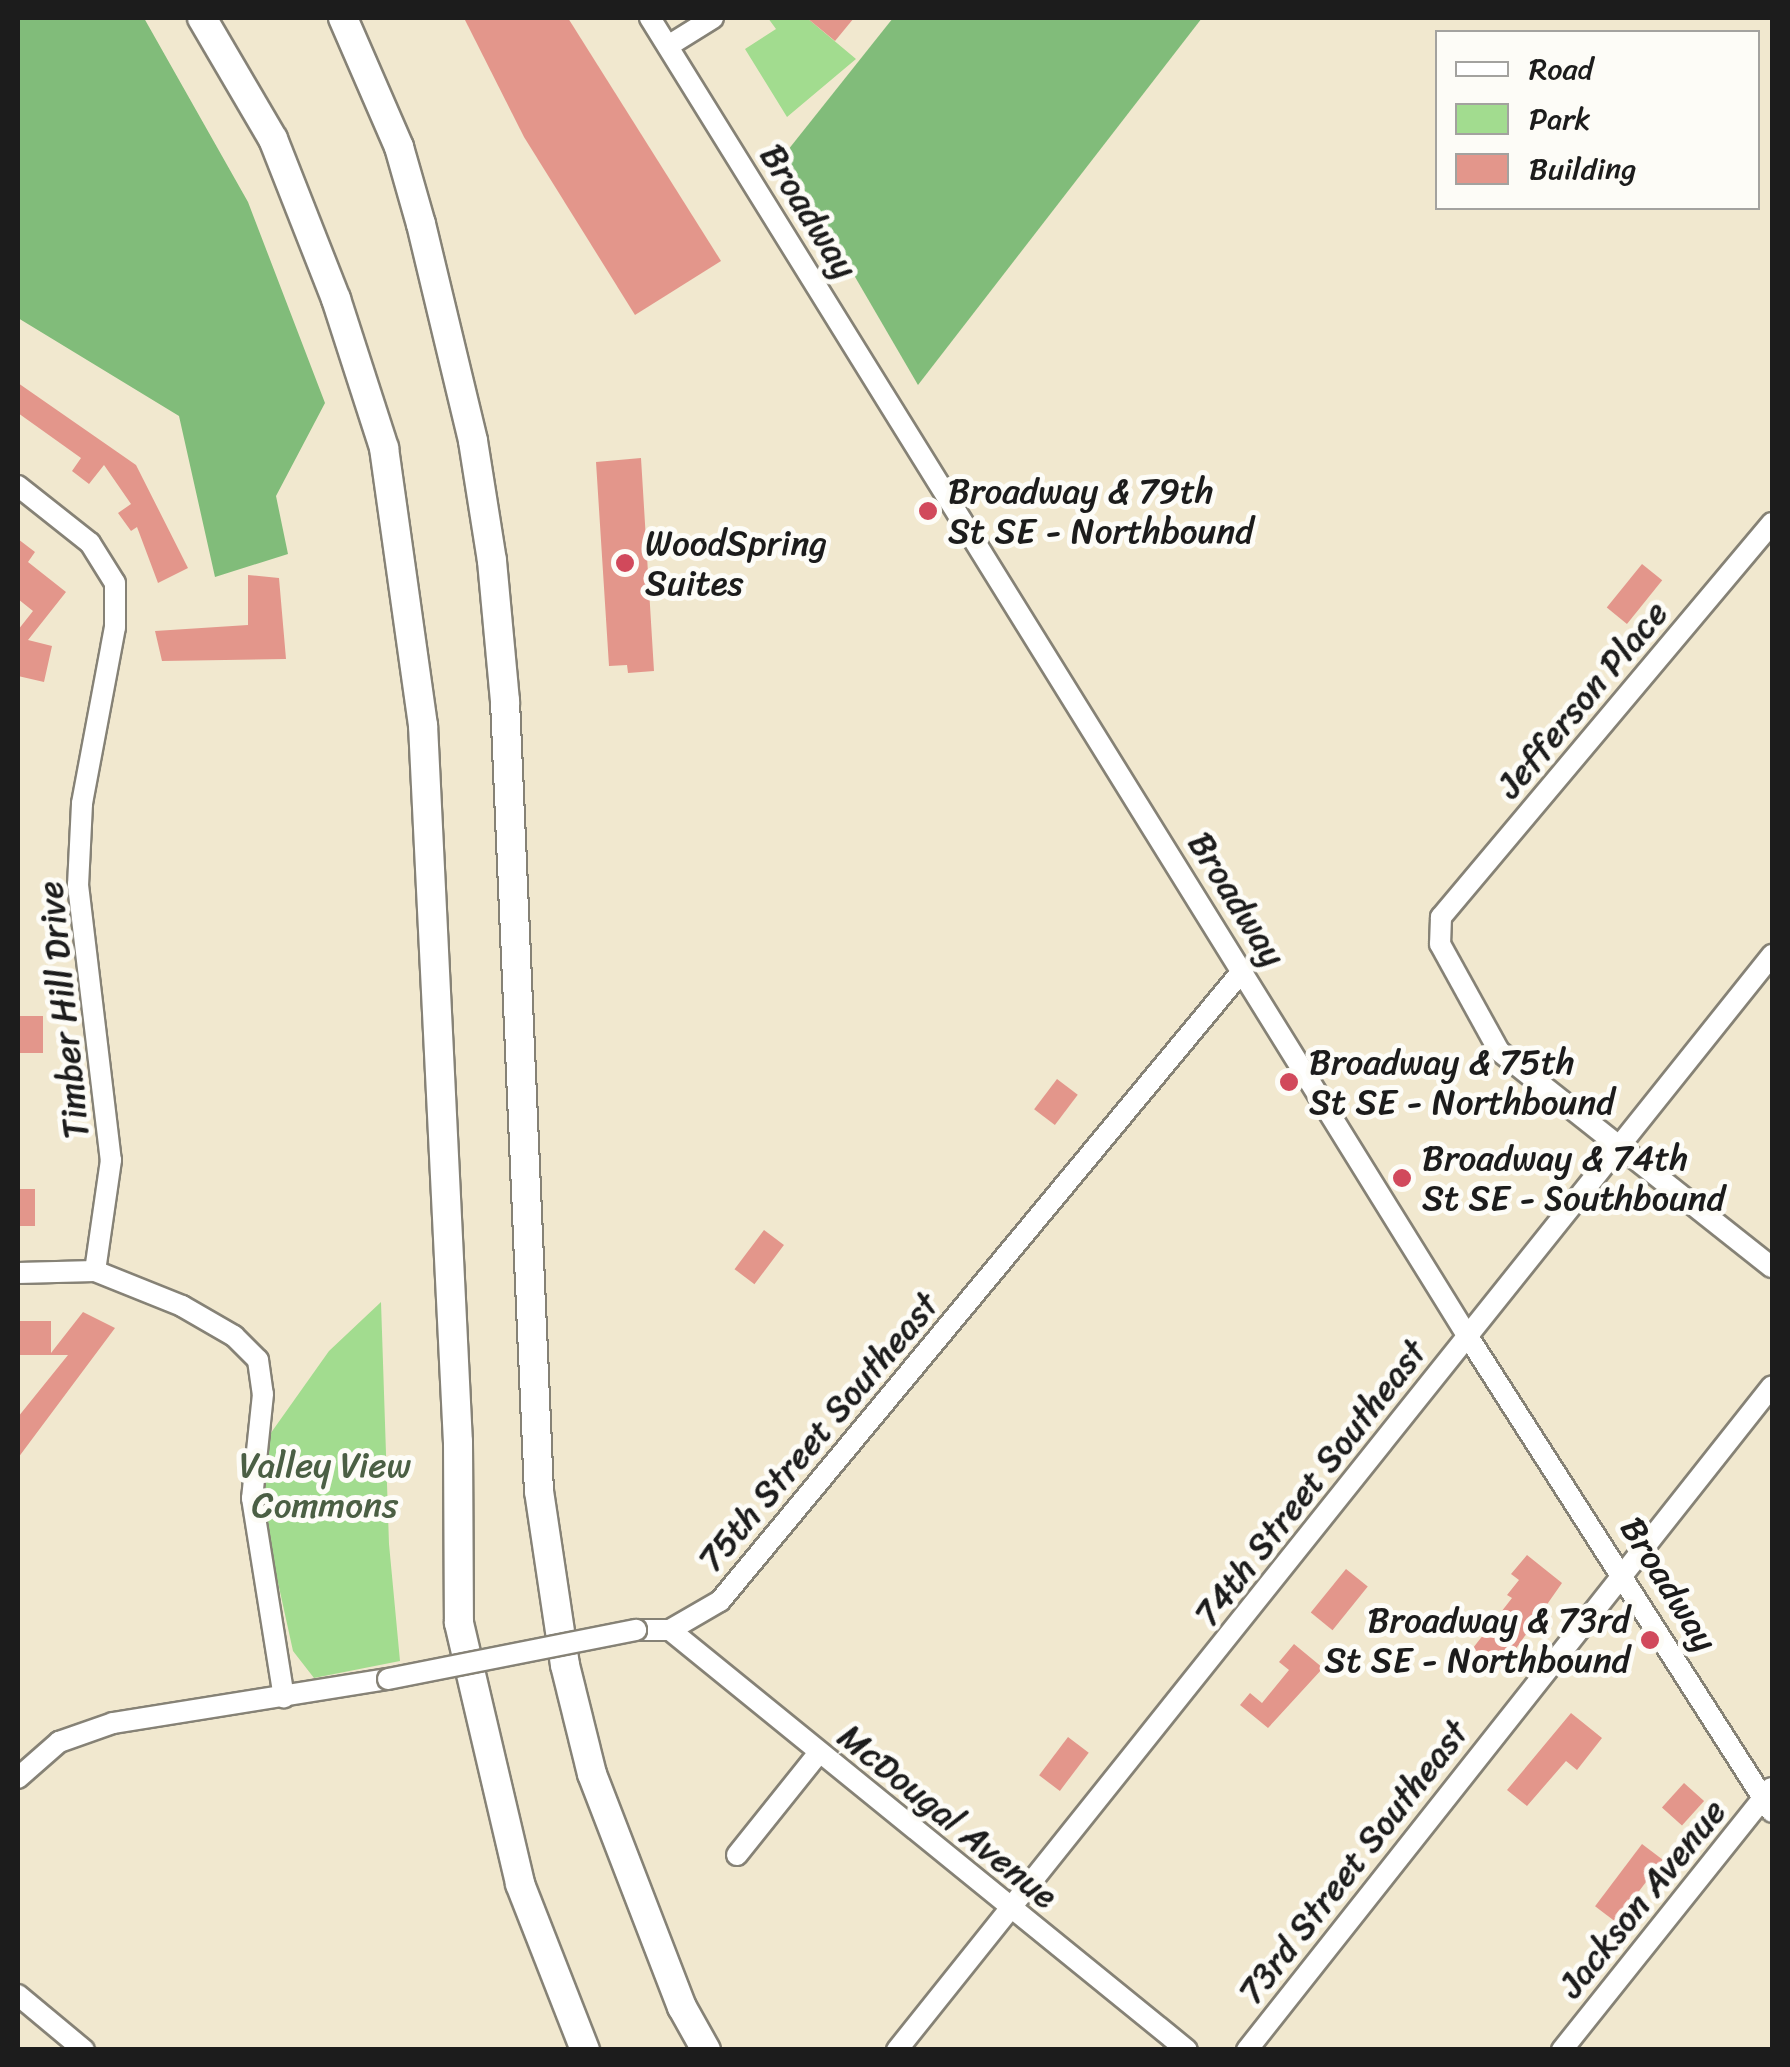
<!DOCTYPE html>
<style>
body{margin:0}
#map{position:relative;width:1790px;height:2067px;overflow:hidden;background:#f1e8cf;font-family:Sriracha,sans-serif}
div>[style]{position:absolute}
.green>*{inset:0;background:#a2dc8f}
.forest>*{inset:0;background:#81bc7a}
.building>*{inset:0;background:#e3968b;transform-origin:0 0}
.roads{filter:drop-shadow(2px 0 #868276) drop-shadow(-2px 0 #868276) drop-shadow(0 2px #868276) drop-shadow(0 -2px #868276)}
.minor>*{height:20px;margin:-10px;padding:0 10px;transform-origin:10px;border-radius:10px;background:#fff}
.highway>*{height:28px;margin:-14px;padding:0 14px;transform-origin:14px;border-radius:14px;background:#fff}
.bridges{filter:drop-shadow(2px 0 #868276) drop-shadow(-2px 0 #868276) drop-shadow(0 2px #868276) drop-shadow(0 -2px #868276)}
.minor-bridge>*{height:20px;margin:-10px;padding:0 10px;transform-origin:10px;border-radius:10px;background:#fff}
.dots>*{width:28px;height:28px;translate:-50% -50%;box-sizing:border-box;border:5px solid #fdfcf7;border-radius:50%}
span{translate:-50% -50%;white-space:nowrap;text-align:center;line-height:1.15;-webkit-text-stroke:10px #fdfcf7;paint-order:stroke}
.street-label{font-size:35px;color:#1c1c1c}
.poi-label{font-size:35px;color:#1c1c1c}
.left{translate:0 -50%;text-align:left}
.right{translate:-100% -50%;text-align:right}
.park-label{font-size:35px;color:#4b5f44}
.frame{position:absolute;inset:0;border:20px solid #1c1c1c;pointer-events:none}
.legend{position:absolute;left:1435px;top:30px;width:325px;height:180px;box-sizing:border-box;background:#fdfcf7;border:2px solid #a3a29f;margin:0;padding:12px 18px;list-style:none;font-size:30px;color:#1c1c1c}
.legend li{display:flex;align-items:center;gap:20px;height:50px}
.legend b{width:50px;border:2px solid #a3a29f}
</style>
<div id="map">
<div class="green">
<i style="clip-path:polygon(768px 18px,807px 18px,856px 59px,787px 117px,745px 49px,776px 29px)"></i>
<i style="clip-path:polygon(381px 1302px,389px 1544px,400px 1661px,314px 1678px,293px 1651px,268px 1537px,262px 1481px,268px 1437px,329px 1351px)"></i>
</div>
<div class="forest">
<i style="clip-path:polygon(18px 18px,144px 18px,248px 202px,325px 403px,276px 496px,288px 554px,215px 577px,179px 416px,18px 318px)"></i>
<i style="clip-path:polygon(893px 18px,1202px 18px,918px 385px,784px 155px)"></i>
</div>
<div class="building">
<i style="clip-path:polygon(464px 18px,568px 18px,721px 261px,635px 315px,524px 137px)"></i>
<i style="clip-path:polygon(807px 18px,854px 18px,835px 41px)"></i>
<i style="clip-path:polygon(18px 383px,136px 465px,188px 568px,158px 583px,137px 527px,131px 531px,118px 513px,131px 504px,104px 465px,89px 484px,72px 471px,81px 458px,18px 413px)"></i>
<i style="clip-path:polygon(641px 458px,654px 671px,628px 673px,627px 665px,609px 666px,596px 462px)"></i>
<i style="clip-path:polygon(18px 539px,35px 552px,28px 562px,66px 592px,28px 640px,52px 646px,44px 682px,18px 676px,18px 630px,33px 611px,18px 599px)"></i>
<i style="left:1642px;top:564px;width:26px;height:56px;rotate:39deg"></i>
<i style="clip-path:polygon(248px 575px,279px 578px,286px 659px,162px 661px,155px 631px,248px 625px)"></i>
<i style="left:18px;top:1016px;width:25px;height:37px"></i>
<i style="left:1057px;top:1079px;width:26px;height:38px;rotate:37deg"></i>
<i style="left:18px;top:1189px;width:17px;height:37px"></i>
<i style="left:764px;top:1230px;width:25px;height:49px;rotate:37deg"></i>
<i style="clip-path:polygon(83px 1312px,115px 1328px,18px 1458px,18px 1417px,68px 1355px,18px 1355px,18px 1321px,51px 1321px,51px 1353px)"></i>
<i style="clip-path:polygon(1527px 1555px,1562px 1583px,1501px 1670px,1473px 1648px,1512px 1598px,1507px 1595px,1519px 1580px,1511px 1574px)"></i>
<i style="left:1346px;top:1569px;width:28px;height:56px;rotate:39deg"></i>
<i style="clip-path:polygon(1294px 1644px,1323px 1668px,1268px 1728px,1240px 1705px,1250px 1693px,1262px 1703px,1289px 1670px,1279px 1662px)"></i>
<i style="clip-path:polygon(1571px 1713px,1602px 1738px,1577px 1770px,1566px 1761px,1527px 1806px,1507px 1790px)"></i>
<i style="left:1068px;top:1737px;width:26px;height:48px;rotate:37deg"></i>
<i style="left:1684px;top:1783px;width:27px;height:33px;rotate:42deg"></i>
<i style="left:1642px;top:1844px;width:26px;height:78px;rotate:37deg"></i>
</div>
<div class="roads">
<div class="minor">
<i style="left:650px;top:18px;width:1550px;rotate:58.19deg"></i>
<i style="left:1467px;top:1335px;width:566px;rotate:57.4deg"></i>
<i style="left:668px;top:46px;width:53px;rotate:-31.9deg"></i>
<i style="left:18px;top:486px;width:92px;rotate:38.4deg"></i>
<i style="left:90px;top:543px;width:47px;rotate:58deg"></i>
<i style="left:115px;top:583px;width:44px;rotate:90deg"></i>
<i style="left:115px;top:627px;width:180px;rotate:100.6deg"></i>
<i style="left:82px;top:804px;width:81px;rotate:92.8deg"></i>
<i style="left:78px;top:885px;width:277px;rotate:83.2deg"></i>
<i style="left:111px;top:1160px;width:112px;rotate:98.2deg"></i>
<i style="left:1772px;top:523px;width:515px;rotate:130.03deg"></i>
<i style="left:1441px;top:917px;width:27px;rotate:92deg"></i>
<i style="left:1440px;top:944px;width:122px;rotate:61.1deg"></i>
<i style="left:1499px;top:1051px;width:348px;rotate:38.4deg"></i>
<i style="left:18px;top:1273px;width:77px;rotate:-1.5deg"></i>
<i style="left:95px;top:1271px;width:94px;rotate:21.9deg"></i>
<i style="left:182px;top:1306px;width:60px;rotate:30deg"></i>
<i style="left:234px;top:1336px;width:34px;rotate:45deg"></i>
<i style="left:258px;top:1360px;width:34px;rotate:82deg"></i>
<i style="left:263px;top:1394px;width:105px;rotate:96deg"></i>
<i style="left:252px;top:1498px;width:202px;rotate:80.9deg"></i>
<i style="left:636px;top:1630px;width:34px"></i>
<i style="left:670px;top:1630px;width:58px;rotate:-30.1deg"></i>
<i style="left:720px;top:1601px;width:820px;rotate:-50.35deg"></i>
<i style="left:670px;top:1630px;width:666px;rotate:39.09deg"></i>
<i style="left:18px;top:1778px;width:55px;rotate:-41.3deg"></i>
<i style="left:59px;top:1742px;width:57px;rotate:-19.4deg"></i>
<i style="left:113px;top:1723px;width:278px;rotate:-9.1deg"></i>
<i style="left:737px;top:1855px;width:129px;rotate:-51.3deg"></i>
<i style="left:18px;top:1995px;width:86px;rotate:39.8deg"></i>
<i style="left:897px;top:2050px;width:1402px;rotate:-51.37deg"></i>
<i style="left:1247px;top:2050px;width:846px;rotate:-51.67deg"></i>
<i style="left:1562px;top:2050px;width:335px;rotate:-51.4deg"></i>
</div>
<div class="highway">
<i style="left:202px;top:18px;width:140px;rotate:59.6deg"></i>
<i style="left:273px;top:139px;width:172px;rotate:68.5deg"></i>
<i style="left:336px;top:299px;width:157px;rotate:72.1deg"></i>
<i style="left:384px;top:448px;width:280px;rotate:82deg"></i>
<i style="left:423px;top:725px;width:718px;rotate:87.21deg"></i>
<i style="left:458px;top:1442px;width:181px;rotate:89.7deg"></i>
<i style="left:459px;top:1623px;width:268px;rotate:76.8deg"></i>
<i style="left:520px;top:1884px;width:178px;rotate:68.6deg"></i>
<i style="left:343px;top:18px;width:141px;rotate:66.5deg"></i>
<i style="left:399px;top:147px;width:80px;rotate:74.1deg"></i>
<i style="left:421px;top:224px;width:223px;rotate:76.5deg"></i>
<i style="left:473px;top:441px;width:121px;rotate:81deg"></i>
<i style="left:492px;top:561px;width:141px;rotate:84.7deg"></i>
<i style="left:505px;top:701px;width:791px;rotate:87.54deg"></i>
<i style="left:539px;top:1491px;width:176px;rotate:81.5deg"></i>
<i style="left:565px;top:1665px;width:112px;rotate:76.1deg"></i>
<i style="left:592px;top:1774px;width:250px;rotate:68.9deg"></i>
<i style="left:682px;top:2007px;width:49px;rotate:60.8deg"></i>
</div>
</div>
<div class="bridges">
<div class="minor-bridge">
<i style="left:388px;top:1679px;width:253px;rotate:-11.2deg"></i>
</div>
</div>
<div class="dots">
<i style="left:928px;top:511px;background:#d1495b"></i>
<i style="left:625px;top:563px;background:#d1495b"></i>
<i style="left:1289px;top:1082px;background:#d1495b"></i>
<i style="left:1402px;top:1178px;background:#d1495b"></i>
<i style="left:1650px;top:1640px;background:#d1495b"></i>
</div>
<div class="street-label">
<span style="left:809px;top:211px;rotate:58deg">Broadway</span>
<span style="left:1582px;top:699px;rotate:-50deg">Jefferson Place</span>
<span style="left:1237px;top:899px;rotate:58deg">Broadway</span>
<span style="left:63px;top:1010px;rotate:-96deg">Timber Hill Drive</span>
<span style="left:818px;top:1432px;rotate:-50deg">75th Street Southeast</span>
<span style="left:1310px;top:1483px;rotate:-52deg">74th Street Southeast</span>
<span style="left:1669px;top:1584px;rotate:58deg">Broadway</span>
<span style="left:948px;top:1816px;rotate:39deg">McDougal Avenue</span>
<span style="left:1353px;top:1862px;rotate:-52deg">73rd Street Southeast</span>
<span style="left:1642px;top:1898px;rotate:-51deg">Jackson Avenue</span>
</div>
<div class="poi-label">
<span class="left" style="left:948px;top:511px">Broadway &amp; 79th<br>St SE - Northbound</span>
<span class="left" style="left:645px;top:563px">WoodSpring<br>Suites</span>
<span class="left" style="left:1309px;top:1082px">Broadway &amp; 75th<br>St SE - Northbound</span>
<span class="left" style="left:1422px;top:1178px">Broadway &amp; 74th<br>St SE - Southbound</span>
<span class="right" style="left:1630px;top:1640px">Broadway &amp; 73rd<br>St SE - Northbound</span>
</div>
<div class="park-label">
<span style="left:325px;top:1485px">Valley View<br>Commons</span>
</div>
<div class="frame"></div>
<ul class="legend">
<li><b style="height:12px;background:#fff"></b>Road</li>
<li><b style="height:28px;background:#a2dc8f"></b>Park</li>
<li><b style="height:28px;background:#e3968b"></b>Building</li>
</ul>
</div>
